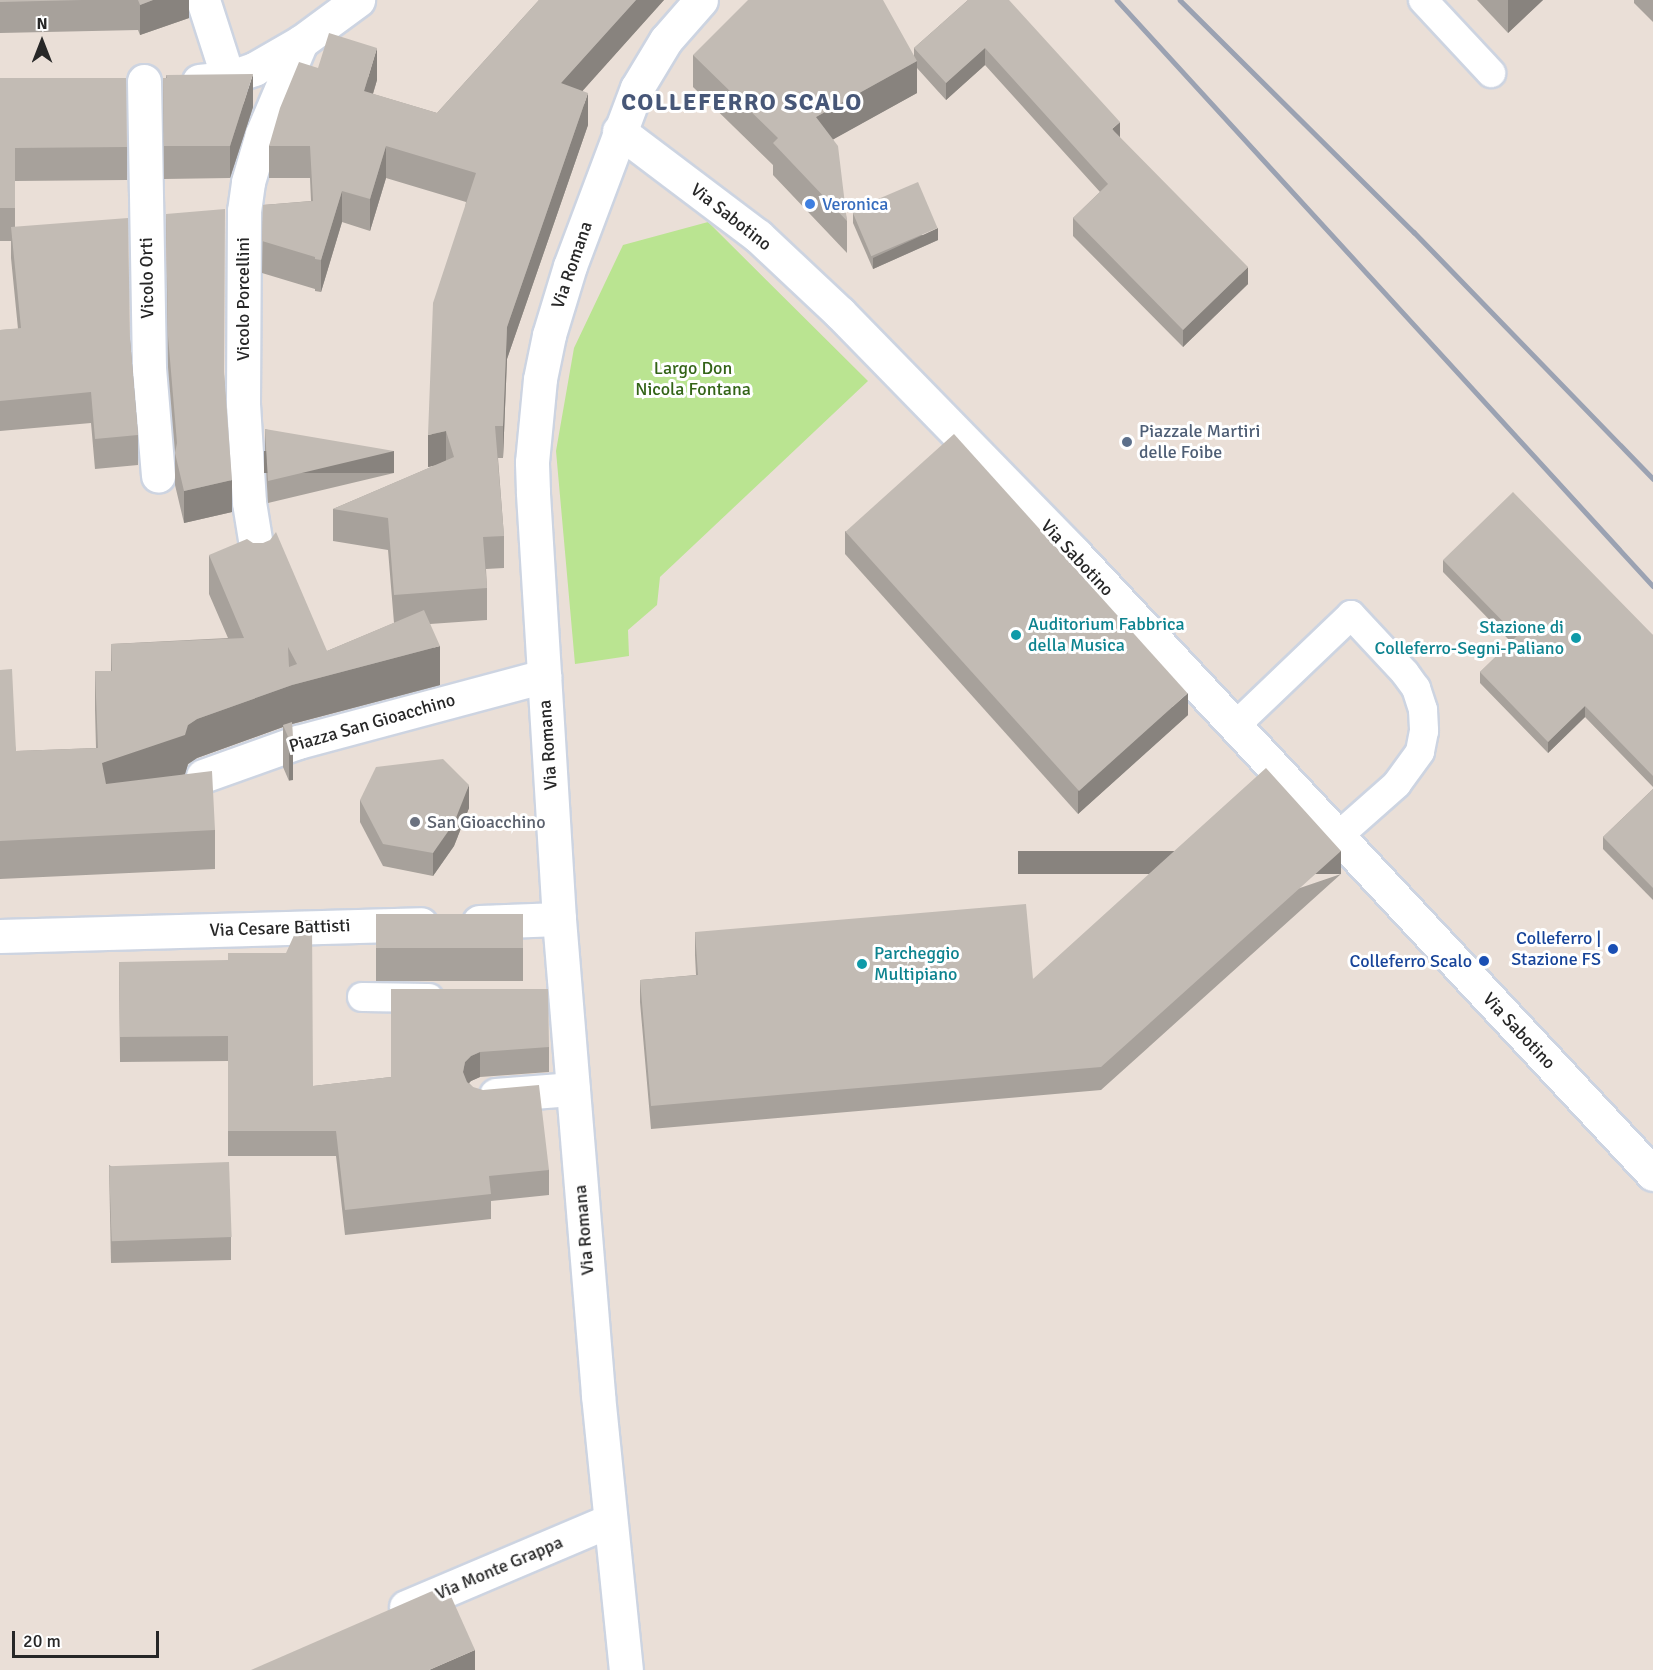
<!DOCTYPE html>
<style>
body{margin:0}
#map{position:relative;width:1653px;height:1670px;overflow:hidden;background:#eadfd7;font-family:Signika,sans-serif}
div>[style]{position:absolute}
.green>*{inset:0;background:#bae491}
.roads{filter:drop-shadow(2px 0 #cdd4e1) drop-shadow(-2px 0 #cdd4e1) drop-shadow(0 2px #cdd4e1) drop-shadow(0 -2px #cdd4e1)}
.lane>*{height:28px;margin:-14px;padding:0 14px;transform-origin:14px;border-radius:14px;background:#fff}
.street>*{height:33px;margin:-16.5px;padding:0 16.5px;transform-origin:16.5px;border-radius:16.5px;background:#fff}
.secondary>*{height:33px;margin:-16.5px;padding:0 16.5px;transform-origin:16.5px;border-radius:16.5px;background:#fff}
.rail>*{height:4.5px;margin:-2.25px;padding:0 2.25px;transform-origin:2.25px;border-radius:2.25px;background:#9ba2b2}
.wall>*{inset:0;background:#a7a19b;transform-origin:0 0}
.shaded-wall>*{inset:0;background:#88837e;transform-origin:0 0}
.building>*{inset:0;background:#c2bbb4;transform-origin:0 0}
.dots>*{width:16px;height:16px;translate:-50% -50%;box-sizing:border-box;border:3px solid #fff;border-radius:50%}
span{translate:-50% -50%;white-space:nowrap;text-align:center;line-height:1.15;-webkit-text-stroke:6px #fff;paint-order:stroke}
.shop-label{font-size:18px;color:#366cbe}
.left{translate:0 -50%;text-align:left}
.street-label{font-size:18px;color:#272727}
.park-label{font-size:18px;color:#336417}
.service-label{font-size:18px;color:#4e5e75}
.culture-label{font-size:18px;color:#0d838f}
.right{translate:-100% -50%;text-align:right}
.worship-label{font-size:18px;color:#5b616d}
.transit-label{font-size:18px;color:#164399}
.district-label{font-size:24px;color:#475778;font-weight:700;letter-spacing:1.5px}
.north{position:absolute;left:12px;top:12px;width:60px;height:60px;-webkit-text-stroke:4px #fff;paint-order:stroke;rotate:0deg;font-size:16px;font-weight:700;line-height:24px;text-align:center;color:#272727}
.north::after{content:'';display:block;margin:auto;width:21px;height:27px;background:#272727;clip-path:polygon(50% 0,100% 100%,50% 72%,0 100%)}
.scale{position:absolute;left:12px;top:1631px;width:147px;height:27px;box-sizing:border-box;border:3px solid #272727;border-top:0;padding-left:8px;font-size:18px;line-height:21px;white-space:nowrap;color:#272727;-webkit-text-stroke:4px #fff;paint-order:stroke}
</style>
<div id="map">
<div class="green">
<i style="clip-path:polygon(708px 222px,868px 381px,660px 577px,657px 605px,628px 630px,629px 656px,575px 664px,556px 451px,574px 348px,623px 245px)"></i>
</div>
<div class="roads">
<div class="lane">
<i style="left:1423px;top:0;width:100px;rotate:47deg"></i>
<i style="left:1234px;top:727px;width:162px;rotate:-43.7deg"></i>
<i style="left:1351px;top:615px;width:79px;rotate:47deg"></i>
<i style="left:1405px;top:673px;width:19px;rotate:54deg"></i>
<i style="left:1416px;top:688px;width:23px;rotate:72deg"></i>
<i style="left:1423px;top:710px;width:21px;rotate:87deg"></i>
<i style="left:1424px;top:731px;width:21px;rotate:101deg"></i>
<i style="left:1420px;top:752px;width:39px;rotate:126deg"></i>
<i style="left:1397px;top:784px;width:80px;rotate:138.5deg"></i>
<i style="left:362px;top:997px;width:67px;rotate:0.9deg"></i>
</div>
<div class="street">
<i style="left:203px;top:0;width:82px;rotate:72.2deg"></i>
<i style="left:144px;top:81px;width:287px;rotate:89deg"></i>
<i style="left:149px;top:368px;width:108px;rotate:85.2deg"></i>
<i style="left:199px;top:81px;width:29px;rotate:-6deg"></i>
<i style="left:228px;top:78px;width:28px;rotate:-19deg"></i>
<i style="left:254px;top:69px;width:54px;rotate:-29.9deg"></i>
<i style="left:301px;top:42px;width:71px;rotate:-36.4deg"></i>
<i style="left:619px;top:131px;width:174px;rotate:37.1deg"></i>
<i style="left:758px;top:236px;width:112px;rotate:43.2deg"></i>
<i style="left:840px;top:313px;width:335px;rotate:45.7deg"></i>
<i style="left:1074px;top:553px;width:849px;rotate:47deg"></i>
<i style="left:259px;top:564px;width:63px;rotate:-99.2deg"></i>
<i style="left:249px;top:502px;width:99px;rotate:-93.5deg"></i>
<i style="left:243px;top:403px;width:192px;rotate:-89.7deg"></i>
<i style="left:244px;top:211px;width:29px;rotate:-82deg"></i>
<i style="left:248px;top:182px;width:50px;rotate:-73.7deg"></i>
<i style="left:262px;top:134px;width:100px;rotate:-67deg"></i>
<i style="left:203px;top:776px;width:101px;rotate:-19.7deg"></i>
<i style="left:298px;top:742px;width:255px;rotate:-15deg"></i>
<i style="left:479px;top:922px;width:80px;rotate:-2.1deg"></i>
<i style="left:559px;top:919px;width:428px;rotate:-93.5deg"></i>
<i style="left:533px;top:492px;width:30px;rotate:-92deg"></i>
<i style="left:532px;top:462px;width:83px;rotate:-84.5deg"></i>
<i style="left:540px;top:379px;width:45px;rotate:-78.4deg"></i>
<i style="left:549px;top:335px;width:72px;rotate:-73.1deg"></i>
<i style="left:570px;top:266px;width:190px;rotate:-69.4deg"></i>
<i style="left:637px;top:88px;width:56px;rotate:-58.9deg"></i>
<i style="left:666px;top:40px;width:53px;rotate:-48.8deg"></i>
<i style="left:0;top:936px;width:421px;rotate:-1.6deg"></i>
<i style="left:496px;top:1095px;width:77px;rotate:-4.5deg"></i>
<i style="left:406px;top:1607px;width:220px;rotate:-23deg"></i>
</div>
<div class="secondary">
<i style="left:559px;top:919px;width:478px;rotate:85.3deg"></i>
<i style="left:598px;top:1395px;width:276px;rotate:84.2deg"></i>
</div>
</div>
<div class="rail">
<i style="left:1117px;top:0;width:794px;rotate:47.55deg"></i>
<i style="left:1180px;top:0;width:330px;rotate:44.8deg"></i>
<i style="left:1414px;top:232px;width:344px;rotate:45.9deg"></i>
</div>
<div class="wall">
<i style="clip-path:polygon(0 0,189px 0,189px 18px,140px 35px,138px 30px,0 33px)"></i>
<i style="clip-path:polygon(539px 0,664px 0,582px 91px,588px 125px,507px 359px,503px 458px,498px 458px,504px 536px,504px 568px,486px 569px,487px 588px,487px 620px,430px 624px,440px 685px,292px 724px,293px 780px,289px 781px,283px 767px,283px 727px,197px 758px,188px 764px,185px 774px,215px 830px,215px 869px,0 879px,0 670px,16px 751px,96px 748px,95px 710px,95px 671px,111px 671px,111px 644px,228px 638px,209px 594px,209px 555px,327px 651px,394px 623px,388px 550px,333px 541px,333px 509px,436px 465px,428px 467px,466px 202px,386px 178px,370px 231px,342px 222px,321px 292px,315px 291px,315px 289px,262px 273px,263px 205px,311px 201px,310px 178px,269px 178px,269px 146px,318px 68px,377px 80px,373px 94px,437px 113px)"></i>
<i style="clip-path:polygon(968px 0,1120px 138px,1248px 284px,1183px 347px,1073px 236px,1073px 218px,1100px 192px,985px 65px,946px 100px,917px 68px,917px 93px,833px 139px,847px 221px,847px 253px,773px 175px,773px 165px,693px 87px,693px 55px,914px 57px,914px 48px)"></i>
<i style="clip-path:polygon(1477px 0,1543px 0,1508px 33px)"></i>
<i style="clip-path:polygon(1634px 0,1653px 0,1653px 22px,1634px 3px)"></i>
<i style="clip-path:polygon(166px 75px,253px 107px,230px 178px,164px 179px,163px 78px,166px 78px)"></i>
<i style="clip-path:polygon(0 78px,127px 147px,127px 180px,15px 181px,15px 227px,130px 339px,138px 435px,138px 465px,95px 469px,91px 423px,0 431px,0 330px,18px 329px,11px 258px,11px 241px,0 241px)"></i>
<i style="clip-path:polygon(853px 212px,938px 240px,873px 269px,853px 223px)"></i>
<i style="clip-path:polygon(166px 214px,224px 374px,232px 512px,184px 523px,175px 485px,175px 452px,168px 367px)"></i>
<i style="clip-path:polygon(265px 429px,394px 473px,268px 503px,265px 452px)"></i>
<i style="clip-path:polygon(845px 531px,1188px 715px,1078px 814px,845px 554px)"></i>
<i style="clip-path:polygon(1443px 560px,1653px 635px,1653px 787px,1585px 717px,1548px 753px,1480px 683px,1480px 672px,1511px 642px,1443px 572px)"></i>
<i style="clip-path:polygon(1653px 789px,1653px 900px,1603px 849px,1603px 837px)"></i>
<i style="clip-path:polygon(360px 800px,469px 808px,454px 846px,433px 876px,383px 866px,360px 822px)"></i>
<i style="clip-path:polygon(1341px 874px,1101px 1090px,651px 1129px,640px 1002px,640px 980px,696px 975px,695px 955px,695px 932px,1033px 979px)"></i>
<i style="left:376px;top:914px;width:147px;height:67px"></i>
<i style="clip-path:polygon(119px 962px,313px 1086px,391px 1077px,391px 989px,549px 1047px,549px 1072px,480px 1077px,471px 1081px,469px 1083px,549px 1170px,549px 1195px,491px 1201px,491px 1219px,345px 1235px,336px 1156px,228px 1156px,228px 1061px,120px 1062px)"></i>
<i style="clip-path:polygon(109px 1165px,231px 1237px,231px 1260px,111px 1263px)"></i>
</div>
<div class="shaded-wall">
<i style="clip-path:polygon(153px 0,189px 0,189px 18px,140px 35px,140px 5px)"></i>
<i style="clip-path:polygon(636px 0,664px 0,561px 115px,561px 83px)"></i>
<i style="clip-path:polygon(1508px 0,1543px 0,1508px 33px)"></i>
<i style="clip-path:polygon(377px 48px,377px 80px,364px 123px,364px 91px)"></i>
<i style="clip-path:polygon(985px 48px,985px 65px,946px 100px,946px 83px)"></i>
<i style="clip-path:polygon(917px 61px,917px 93px,816px 149px,816px 117px)"></i>
<i style="clip-path:polygon(253px 74px,253px 107px,230px 178px,230px 146px)"></i>
<i style="clip-path:polygon(588px 93px,588px 125px,507px 359px,503px 458px,503px 426px,507px 327px)"></i>
<i style="clip-path:polygon(1120px 122px,1120px 140px,1112px 129px)"></i>
<i style="clip-path:polygon(386px 146px,386px 178px,370px 231px,370px 199px)"></i>
<i style="clip-path:polygon(342px 191px,342px 222px,321px 292px,321px 260px)"></i>
<i style="clip-path:polygon(938px 228px,938px 240px,873px 269px,873px 258px)"></i>
<i style="clip-path:polygon(1248px 267px,1248px 284px,1183px 347px,1183px 330px)"></i>
<i style="clip-path:polygon(446px 431px,446px 463px,428px 467px,428px 435px)"></i>
<i style="left:394px;top:451px;width:22px;height:130px;rotate:90deg"></i>
<i style="clip-path:polygon(232px 480px,232px 512px,184px 523px,184px 491px)"></i>
<i style="clip-path:polygon(440px 646px,440px 685px,292px 724px,283px 725px,283px 727px,197px 758px,188px 764px,185px 774px,102px 802px,102px 763px,188px 725px,197px 719px,292px 685px)"></i>
<i style="clip-path:polygon(1188px 693px,1188px 715px,1078px 814px,1078px 791px)"></i>
<i style="clip-path:polygon(1585px 706px,1585px 717px,1548px 753px,1548px 742px)"></i>
<i style="left:293px;top:738px;width:42px;height:4px;rotate:90deg"></i>
<i style="clip-path:polygon(469px 785px,469px 808px,454px 846px,433px 876px,433px 853px)"></i>
<i style="left:1341px;top:851px;width:23px;height:323px;rotate:90deg"></i>
<i style="clip-path:polygon(480px 1052px,480px 1077px,471px 1081px,465px 1087px,463px 1072px,465px 1062px,471px 1056px)"></i>
<i style="clip-path:polygon(475px 1650px,475px 1670px,429px 1670px)"></i>
</div>
<div class="building">
<i style="clip-path:polygon(0 0,82px 0,0 2px)"></i>
<i style="clip-path:polygon(138px 0,153px 0,140px 5px)"></i>
<i style="clip-path:polygon(539px 0,636px 0,561px 83px,588px 93px,507px 327px,503px 426px,495px 426px,504px 536px,483px 537px,487px 588px,394px 595px,388px 518px,333px 509px,454px 457px,446px 431px,428px 435px,433px 303px,476px 173px,386px 146px,370px 199px,342px 191px,321px 260px,315px 259px,315px 257px,262px 241px,263px 205px,313px 201px,310px 146px,269px 146px,280px 108px,299px 62px,318px 68px,329px 33px,377px 48px,364px 91px,437px 113px)"></i>
<i style="clip-path:polygon(748px 0,883px 0,917px 61px,816px 117px,838px 146px,847px 221px,773px 143px,778px 138px,693px 55px)"></i>
<i style="clip-path:polygon(968px 0,1009px 0,1120px 122px,1112px 129px,1248px 267px,1183px 330px,1073px 218px,1108px 184px,985px 48px,946px 83px,914px 48px)"></i>
<i style="clip-path:polygon(253px 74px,230px 146px,164px 146px,163px 78px,167px 78px,166px 75px)"></i>
<i style="clip-path:polygon(0 78px,126px 78px,127px 147px,15px 148px,15px 208px,0 208px)"></i>
<i style="left:918px;top:182px;width:50px;height:72px;rotate:67deg"></i>
<i style="clip-path:polygon(225px 209px,224px 372px,232px 480px,184px 491px,175px 453px,177px 443px,168px 336px,166px 214px)"></i>
<i style="clip-path:polygon(128px 218px,130px 339px,138px 435px,95px 439px,91px 392px,0 401px,0 330px,21px 328px,11px 227px)"></i>
<i style="clip-path:polygon(265px 429px,394px 451px,268px 481px)"></i>
<i style="left:954px;top:434px;width:349px;height:146px;rotate:48deg"></i>
<i style="clip-path:polygon(1513px 492px,1653px 635px,1653px 776px,1585px 706px,1548px 742px,1480px 672px,1517px 636px,1443px 560px)"></i>
<i style="clip-path:polygon(evenodd,276px 532px,327px 651px,424px 610px,440px 646px,292px 685px,197px 719px,188px 725px,185px 735px,102px 763px,106px 784px,212px 771px,215px 830px,0 841px,0 670px,12px 669px,16px 751px,98px 748px,95px 671px,112px 671px,111px 644px,244px 638px,209px 555px,247px 539px,253px 543px,263px 543px,270px 540px,276px 532px,288px 647px,297px 664px,289px 667px,288px 647px)"></i>
<i style="clip-path:polygon(292px 722px,293px 738px,289px 739px,283px 725px)"></i>
<i style="clip-path:polygon(443px 759px,469px 785px,454px 823px,433px 853px,383px 844px,360px 800px,376px 767px)"></i>
<i style="clip-path:polygon(1266px 768px,1341px 851px,1101px 1067px,651px 1106px,640px 980px,698px 975px,695px 932px,1026px 904px,1033px 979px)"></i>
<i style="clip-path:polygon(1653px 789px,1653px 888px,1603px 837px)"></i>
<i style="left:376px;top:914px;width:147px;height:34px"></i>
<i style="clip-path:polygon(301px 920px,312px 920px,313px 1086px,391px 1077px,391px 989px,548px 989px,549px 1047px,480px 1052px,471px 1056px,465px 1062px,463px 1072px,467px 1082px,473px 1087px,483px 1090px,539px 1085px,549px 1170px,489px 1176px,491px 1194px,345px 1210px,336px 1131px,228px 1131px,228px 1036px,120px 1037px,119px 962px,228px 960px,228px 953px,286px 953px)"></i>
<i style="left:229px;top:1162px;width:75px;height:120px;rotate:88deg"></i>
<i style="clip-path:polygon(446px 1585px,475px 1650px,429px 1670px,251px 1670px)"></i>
</div>
<div class="dots">
<i style="left:810px;top:204px;background:#3f7fe0"></i>
<i style="left:1127px;top:442px;background:#5c6f8a"></i>
<i style="left:1016px;top:635px;background:#0f9aa8"></i>
<i style="left:1576px;top:638px;background:#0f9aa8"></i>
<i style="left:415px;top:822px;background:#6b7280"></i>
<i style="left:1613px;top:949px;background:#1a4fb4"></i>
<i style="left:1484px;top:961px;background:#1a4fb4"></i>
<i style="left:862px;top:964px;background:#0f9aa8"></i>
</div>
<div class="shop-label">
<span class="left" style="left:822px;top:204px">Veronica</span>
</div>
<div class="street-label">
<span style="left:731px;top:217px;rotate:38deg">Via Sabotino</span>
<span style="left:572px;top:265px;rotate:-71deg">Via Romana</span>
<span style="left:147px;top:278px;rotate:-91deg">Vicolo Orti</span>
<span style="left:243px;top:299px;rotate:-90deg">Vicolo Porcellini</span>
<span style="left:1077px;top:558px;rotate:47deg">Via Sabotino</span>
<span style="left:372px;top:723px;rotate:-16deg">Piazza San Gioacchino</span>
<span style="left:548px;top:745px;rotate:-94deg">Via Romana</span>
<span style="left:280px;top:928px;rotate:-2deg">Via Cesare Battisti</span>
<span style="left:1519px;top:1031px;rotate:47deg">Via Sabotino</span>
<span style="left:584px;top:1230px;rotate:-95deg">Via Romana</span>
<span style="left:499px;top:1568px;rotate:-23deg">Via Monte Grappa</span>
</div>
<div class="park-label">
<span style="left:693px;top:379px">Largo Don<br>Nicola Fontana</span>
</div>
<div class="service-label">
<span class="left" style="left:1139px;top:442px">Piazzale Martiri<br>delle Foibe</span>
</div>
<div class="culture-label">
<span class="left" style="left:1028px;top:635px">Auditorium Fabbrica<br>della Musica</span>
<span class="right" style="left:1564px;top:638px">Stazione di<br>Colleferro-Segni-Paliano</span>
<span class="left" style="left:874px;top:964px">Parcheggio<br>Multipiano</span>
</div>
<div class="worship-label">
<span class="left" style="left:427px;top:822px">San Gioacchino</span>
</div>
<div class="transit-label">
<span class="right" style="left:1601px;top:949px">Colleferro |<br>Stazione FS</span>
<span class="right" style="left:1472px;top:961px">Colleferro Scalo</span>
</div>
<div class="district-label">
<span style="left:742px;top:103px">COLLEFERRO SCALO</span>
</div>
<div class="north">N</div>
<div class="scale">20 m</div>
</div>
